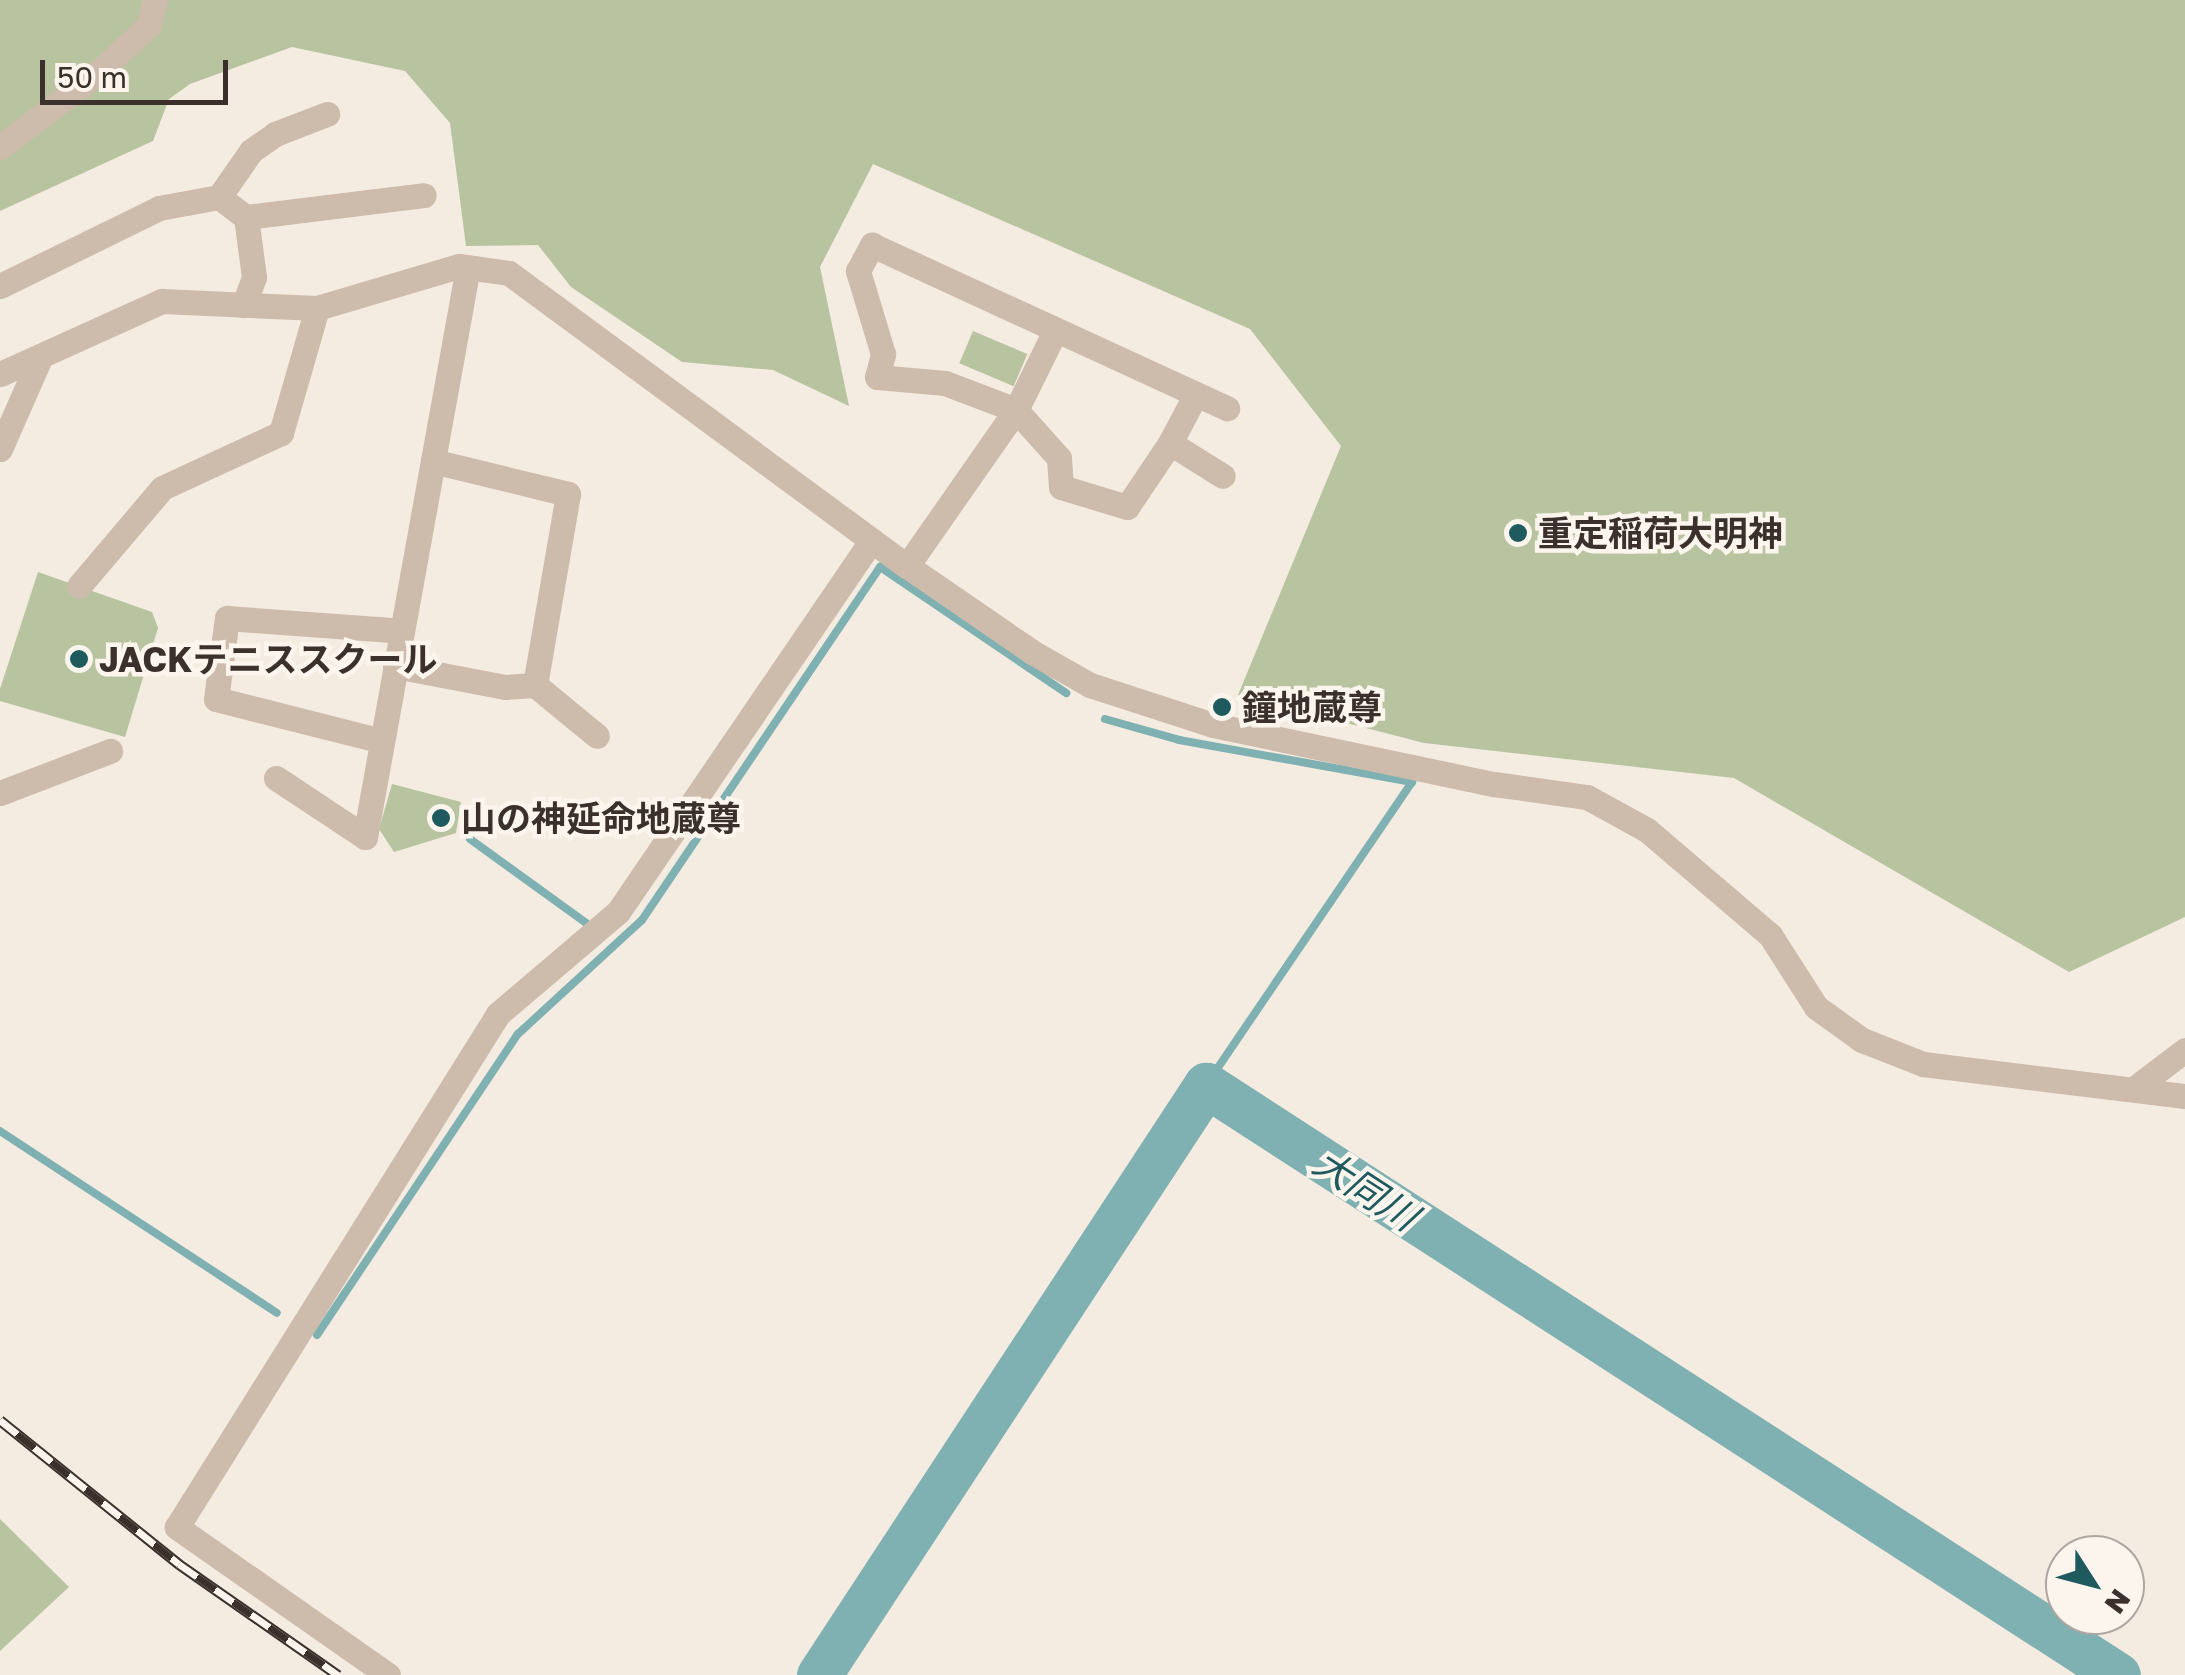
<!DOCTYPE html>
<meta charset="utf-8">
<style>
body{margin:0}
#map{position:relative;width:2185px;height:1675px;overflow:hidden;background:#f4ebe1;font-family:"Golos Text","Noto Sans JP",sans-serif}
div>[style]{position:absolute}
.green>*{inset:0;background:#b8c4a0;transform-origin:0 0}
.stream>*{height:8px;margin:-4px;padding:0 4px;transform-origin:4px;border-radius:4px;background:#7fb0b2}
.river>*{height:45px;margin:-22.5px;padding:0 22.5px;transform-origin:22.5px;border-radius:22.5px;background:#7fb0b2}
.minor>*{height:25px;margin:-12.5px;padding:0 12.5px;transform-origin:12.5px;border-radius:12.5px;background:#cdbbac}
.rail>*{height:11px;margin-top:-5.5px;transform-origin:0;background:repeating-linear-gradient(90deg,#fbf5ee 0 22px,#3b302b 0 44px);box-sizing:border-box;border-block:2px solid #3b302b}
.dots>*{width:28px;height:28px;translate:-50% -50%;box-sizing:border-box;border:5px solid #fbf5ee;border-radius:50%}
span{translate:-50% -50%;white-space:nowrap;text-align:center;line-height:1.15;-webkit-text-stroke:9px #fbf5ee;paint-order:stroke}
.poi-label{font-size:35px;color:#3b302b;font-weight:700}
.left{translate:0 -50%;text-align:left}
.water-label{font-size:38px;color:#1f5a5e;font-style:italic}
.north{position:absolute;left:2045px;top:1535px;width:100px;height:100px;box-sizing:border-box;background:#fbf5ee;border:2px solid #aea6a0;border-radius:50%;rotate:126deg;font-size:28px;font-weight:700;line-height:40px;text-align:center;color:#3b302b}
.north::after{content:'';display:block;margin:auto;width:35px;height:45px;background:#1f5a5e;clip-path:polygon(50% 0,100% 100%,50% 72%,0 100%)}
.scale{position:absolute;left:40px;top:60px;width:188px;height:45px;box-sizing:border-box;border:5px solid #3b302b;border-top:0;padding-left:12px;font-size:30px;line-height:35px;white-space:nowrap;color:#3b302b;-webkit-text-stroke:8px #fbf5ee;paint-order:stroke}
</style>
<div id="map">
<div class="green">
<i style="clip-path:polygon(0 0,2185px 0,2185px 917px,2069px 972px,1734px 778px,1424px 743px,1238px 695px,1341px 446px,1250px 329px,873px 164px,820px 267px,849px 406px,773px 370px,682px 362px,571px 287px,538px 245px,466px 246px,450px 123px,405px 71px,292px 47px,190px 84px,169px 99px,153px 141px,0 211px)"></i>
<i style="left:973px;top:331px;width:59px;height:35px;rotate:23deg"></i>
<i style="clip-path:polygon(38px 572px,152px 612px,158px 628px,125px 737px,0 701px,0 689px)"></i>
<i style="clip-path:polygon(392px 784px,461px 802px,456px 833px,394px 852px,379px 829px)"></i>
<i style="clip-path:polygon(0 1519px,69px 1587px,0 1651px)"></i>
</div>
<div class="stream">
<i style="left:1105px;top:719px;width:77px;rotate:15.8deg"></i>
<i style="left:1179px;top:740px;width:237px;rotate:10.2deg"></i>
<i style="left:1412px;top:782px;width:366px;rotate:124.2deg"></i>
<i style="left:470px;top:839px;width:143px;rotate:35.9deg"></i>
<i style="left:0;top:1131px;width:331px;rotate:33.3deg"></i>
<i style="left:317px;top:1335px;width:362px;rotate:-56.3deg"></i>
<i style="left:518px;top:1034px;width:168px;rotate:-42.6deg"></i>
<i style="left:642px;top:920px;width:426px;rotate:-56deg"></i>
<i style="left:880px;top:567px;width:225px;rotate:34.1deg"></i>
</div>
<div class="river">
<i style="left:819px;top:1675px;width:706px;rotate:-56.74deg"></i>
<i style="left:1206px;top:1085px;width:1086px;rotate:32.9deg"></i>
</div>
<div class="minor">
<i style="left:0;top:147px;width:123px;rotate:-37.1deg"></i>
<i style="left:98px;top:73px;width:70px;rotate:-43.3deg"></i>
<i style="left:149px;top:25px;width:26px;rotate:-77deg"></i>
<i style="left:219px;top:197px;width:56px;rotate:-55.2deg"></i>
<i style="left:251px;top:151px;width:29px;rotate:-35deg"></i>
<i style="left:275px;top:134px;width:56px;rotate:-21deg"></i>
<i style="left:246px;top:217px;width:179px;rotate:-7deg"></i>
<i style="left:0;top:286px;width:177px;rotate:-26.1deg"></i>
<i style="left:159px;top:208px;width:61px;rotate:-10.4deg"></i>
<i style="left:219px;top:197px;width:34px;rotate:37deg"></i>
<i style="left:246px;top:217px;width:61px;rotate:82.4deg"></i>
<i style="left:254px;top:277px;width:30px;rotate:110deg"></i>
<i style="left:0;top:374px;width:178px;rotate:-24.3deg"></i>
<i style="left:162px;top:301px;width:155px;rotate:2.6deg"></i>
<i style="left:317px;top:308px;width:148px;rotate:-16.5deg"></i>
<i style="left:459px;top:266px;width:50px;rotate:8deg"></i>
<i style="left:509px;top:273px;width:494px;rotate:36.4deg"></i>
<i style="left:907px;top:566px;width:152px;rotate:34.5deg"></i>
<i style="left:1032px;top:652px;width:67px;rotate:29.6deg"></i>
<i style="left:1090px;top:685px;width:129px;rotate:18deg"></i>
<i style="left:1213px;top:725px;width:287px;rotate:11.9deg"></i>
<i style="left:1494px;top:784px;width:94px;rotate:8deg"></i>
<i style="left:1587px;top:797px;width:68px;rotate:28.8deg"></i>
<i style="left:1647px;top:830px;width:162px;rotate:40.5deg"></i>
<i style="left:1770px;top:935px;width:85px;rotate:57.4deg"></i>
<i style="left:1816px;top:1007px;width:57px;rotate:35.7deg"></i>
<i style="left:1862px;top:1040px;width:66px;rotate:21.5deg"></i>
<i style="left:1923px;top:1064px;width:264px;rotate:7deg"></i>
<i style="left:1196px;top:394px;width:55px;rotate:118deg"></i>
<i style="left:1170px;top:443px;width:77px;rotate:123.9deg"></i>
<i style="left:1127px;top:507px;width:69px;rotate:-163.1deg"></i>
<i style="left:1061px;top:487px;width:29px;rotate:-94deg"></i>
<i style="left:1059px;top:458px;width:64px;rotate:-131.9deg"></i>
<i style="left:1016px;top:410px;width:76px;rotate:-159.2deg"></i>
<i style="left:945px;top:383px;width:68px;rotate:-175deg"></i>
<i style="left:877px;top:377px;width:24px;rotate:-75deg"></i>
<i style="left:883px;top:354px;width:87px;rotate:-106.8deg"></i>
<i style="left:858px;top:271px;width:30px;rotate:-62deg"></i>
<i style="left:872px;top:245px;width:391px;rotate:24.7deg"></i>
<i style="left:1170px;top:443px;width:62px;rotate:31.9deg"></i>
<i style="left:0;top:449px;width:97px;rotate:-66.3deg"></i>
<i style="left:907px;top:566px;width:190px;rotate:-55.1deg"></i>
<i style="left:1016px;top:410px;width:88px;rotate:-63.7deg"></i>
<i style="left:79px;top:586px;width:128px;rotate:-49.7deg"></i>
<i style="left:162px;top:488px;width:131px;rotate:-24.8deg"></i>
<i style="left:281px;top:433px;width:130px;rotate:-73.9deg"></i>
<i style="left:395px;top:666px;width:112px;rotate:10.8deg"></i>
<i style="left:505px;top:687px;width:30px;rotate:-4deg"></i>
<i style="left:535px;top:685px;width:194px;rotate:-80.2deg"></i>
<i style="left:568px;top:494px;width:139px;rotate:-166.3deg"></i>
<i style="left:535px;top:685px;width:80px;rotate:39.4deg"></i>
<i style="left:382px;top:741px;width:171px;rotate:-165.8deg"></i>
<i style="left:216px;top:699px;width:82px;rotate:-82.3deg"></i>
<i style="left:227px;top:618px;width:175px;rotate:4.2deg"></i>
<i style="left:276px;top:778px;width:107px;rotate:33.5deg"></i>
<i style="left:365px;top:837px;width:579px;rotate:-79.76deg"></i>
<i style="left:0;top:793px;width:118px;rotate:-20.9deg"></i>
<i style="left:2135px;top:1088px;width:63px;rotate:-37.2deg"></i>
<i style="left:388px;top:1675px;width:258px;rotate:-145deg"></i>
<i style="left:177px;top:1527px;width:605px;rotate:-57.96deg"></i>
<i style="left:498px;top:1014px;width:157px;rotate:-40.4deg"></i>
<i style="left:618px;top:912px;width:450px;rotate:-55.7deg"></i>
</div>
<div class="rail">
<i style="left:0;top:1420px;width:230px;rotate:38.8deg"></i>
<i style="left:179px;top:1564px;width:194px;rotate:34.9deg"></i>
</div>
<div class="dots">
<i style="left:1518px;top:533px;background:#1f5a5e"></i>
<i style="left:79px;top:659px;background:#1f5a5e"></i>
<i style="left:1222px;top:707px;background:#1f5a5e"></i>
<i style="left:441px;top:818px;background:#1f5a5e"></i>
</div>
<div class="poi-label">
<span class="left" style="left:1538px;top:533px">重定稲荷大明神</span>
<span class="left" style="left:99px;top:659px">JACKテニススクール</span>
<span class="left" style="left:1242px;top:707px">鐘地蔵尊</span>
<span class="left" style="left:461px;top:818px">山の神延命地蔵尊</span>
</div>
<div class="water-label">
<span style="left:1366px;top:1189px;rotate:33deg">大同川</span>
</div>
<div class="north">N</div>
<div class="scale">50 m</div>
</div>
